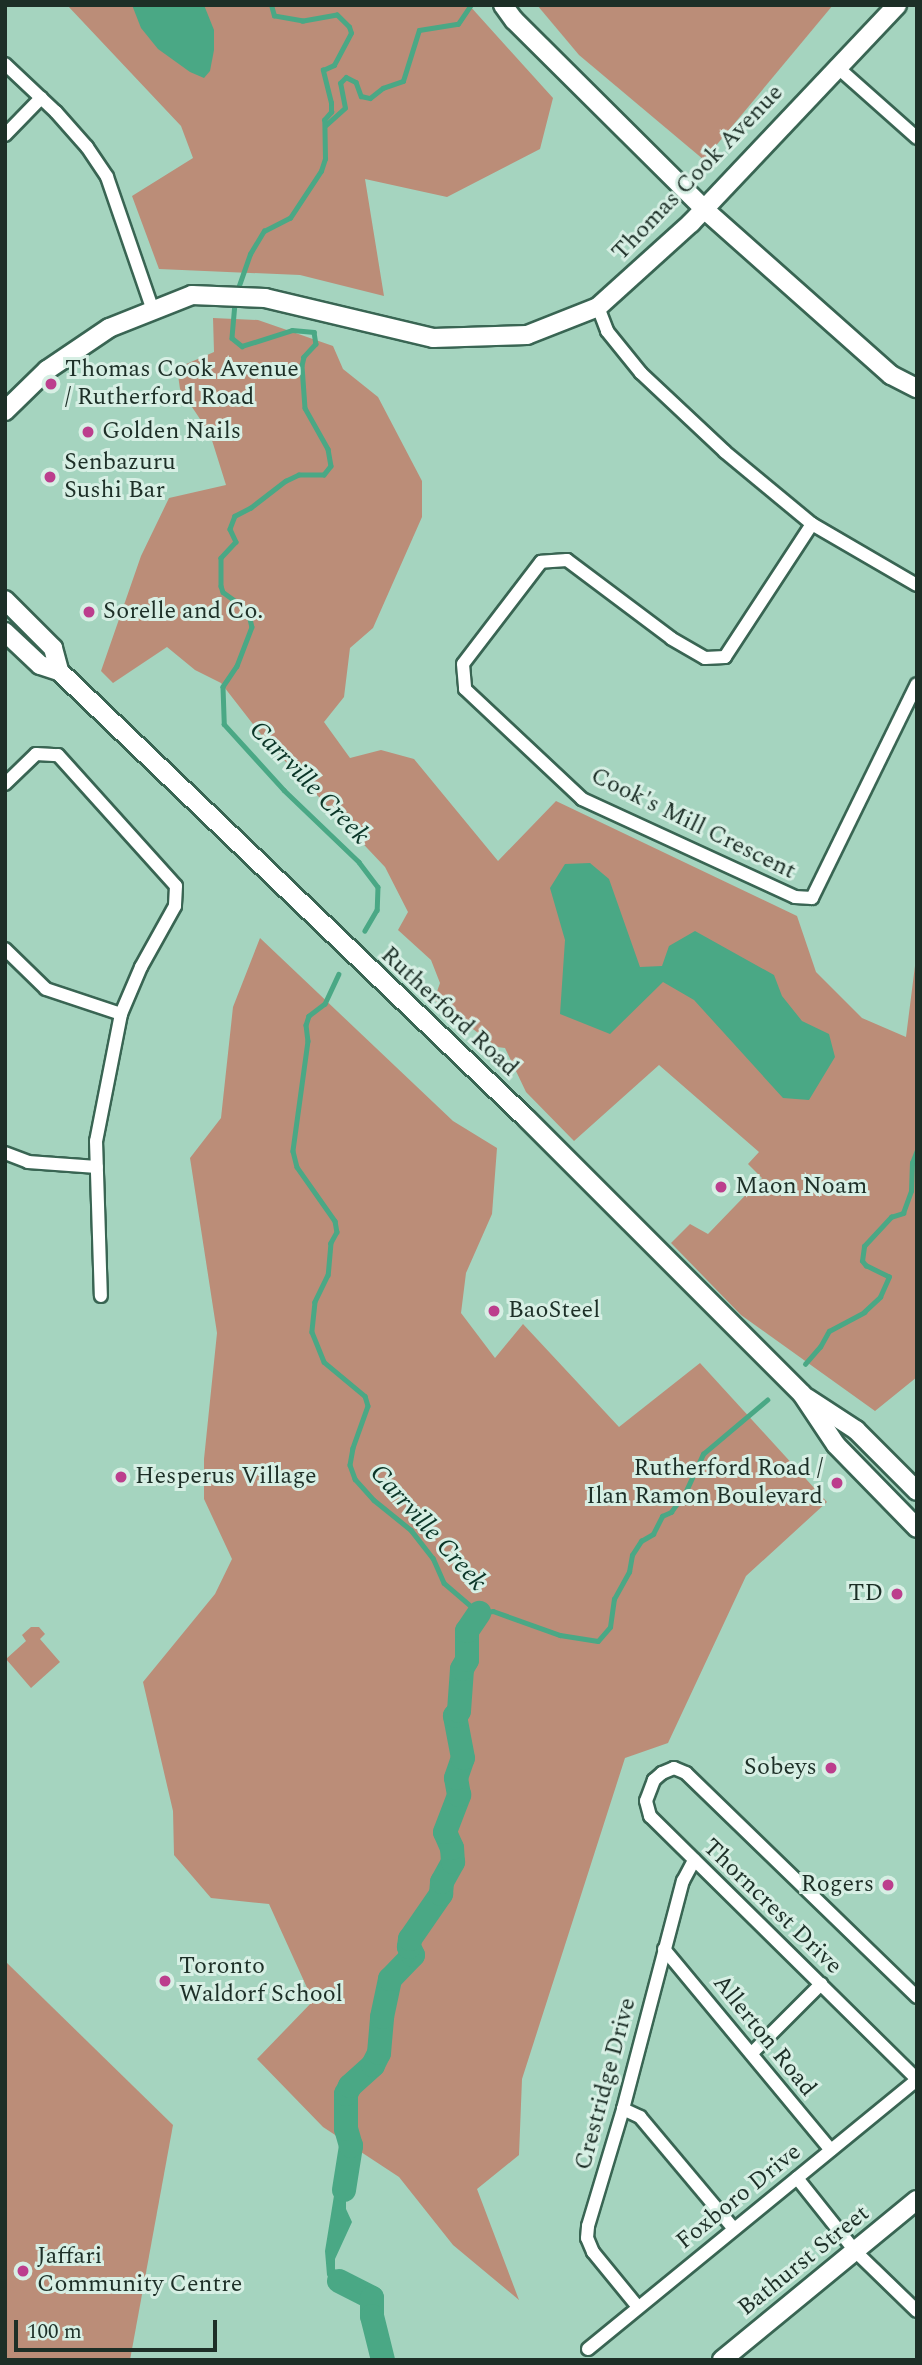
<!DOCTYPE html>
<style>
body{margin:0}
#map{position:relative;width:922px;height:2365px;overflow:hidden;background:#a5d4bf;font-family:Spectral,serif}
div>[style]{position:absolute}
.green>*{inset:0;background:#bb8d78}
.water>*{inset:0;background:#4aa885}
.stream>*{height:4.5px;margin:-2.25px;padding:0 2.25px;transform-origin:2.25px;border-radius:2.25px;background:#4aa885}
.river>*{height:24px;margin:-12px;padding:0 12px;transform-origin:12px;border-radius:12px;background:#4aa885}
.roads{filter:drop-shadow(2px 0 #396553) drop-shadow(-2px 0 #396553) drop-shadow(0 2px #396553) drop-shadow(0 -2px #396553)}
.street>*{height:12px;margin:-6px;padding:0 6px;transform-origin:6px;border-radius:6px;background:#fff}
.secondary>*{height:18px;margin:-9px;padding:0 9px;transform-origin:9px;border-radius:9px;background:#fff}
.dots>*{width:19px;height:19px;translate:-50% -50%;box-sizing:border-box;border:4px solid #d7efe4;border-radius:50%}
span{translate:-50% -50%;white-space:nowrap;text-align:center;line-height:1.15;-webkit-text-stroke:6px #d7efe4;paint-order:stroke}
.street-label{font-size:24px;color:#1d2f27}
.poi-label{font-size:24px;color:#1d2f27}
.left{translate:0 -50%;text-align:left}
.right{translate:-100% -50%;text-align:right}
.water-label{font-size:26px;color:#0a3527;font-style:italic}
.frame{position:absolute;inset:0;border:7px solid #1d2f27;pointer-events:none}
.scale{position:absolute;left:14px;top:2320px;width:203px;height:32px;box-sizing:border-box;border:4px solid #1d2f27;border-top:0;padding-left:9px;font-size:21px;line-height:24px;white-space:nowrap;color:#1d2f27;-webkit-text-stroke:5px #d7efe4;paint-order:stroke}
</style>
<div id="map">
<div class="green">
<i style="clip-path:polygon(67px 5px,469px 5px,553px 98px,540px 149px,447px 197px,365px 179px,384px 296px,300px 275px,159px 269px,132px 196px,193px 158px,181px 126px)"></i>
<i style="clip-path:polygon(537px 5px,833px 5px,704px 160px,579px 55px)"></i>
<i style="clip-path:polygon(213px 318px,258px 320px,333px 346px,343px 369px,378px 397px,422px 481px,422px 517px,373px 628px,350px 648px,344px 697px,324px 722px,350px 758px,381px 750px,414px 759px,498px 861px,556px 801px,797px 916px,816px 972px,862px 1018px,906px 1037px,917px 950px,917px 1377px,875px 1411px,741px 1315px,671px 1243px,690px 1224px,708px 1234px,762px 1178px,748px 1164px,759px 1152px,659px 1065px,574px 1141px,526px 1092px,505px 1048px,497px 1047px,434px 1000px,440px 983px,431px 960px,398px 930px,408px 912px,385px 867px,267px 742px,221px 683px,195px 670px,167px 647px,113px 683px,101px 671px,141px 556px,169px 498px,226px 485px,210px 434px,180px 389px,177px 368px,214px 352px)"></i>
<i style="clip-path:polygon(260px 938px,453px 1121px,497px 1148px,492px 1214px,466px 1273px,461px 1313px,495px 1358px,523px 1324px,619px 1427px,700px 1363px,827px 1502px,746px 1576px,668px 1743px,625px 1758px,522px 2079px,519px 2155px,477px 2189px,519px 2300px,453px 2245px,399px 2177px,323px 2127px,257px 2059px,313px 2001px,269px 1904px,211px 1898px,174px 1855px,173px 1811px,143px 1682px,215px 1594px,232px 1559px,204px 1499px,204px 1459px,217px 1333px,190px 1158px,221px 1118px,233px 1007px)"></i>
<i style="clip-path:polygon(31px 1627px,39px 1627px,45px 1634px,40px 1639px,60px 1662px,31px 1688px,6px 1659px,26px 1641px,22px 1635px)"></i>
<i style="clip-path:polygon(5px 1961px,173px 2125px,130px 2360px,5px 2360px)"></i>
</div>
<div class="water">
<i style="clip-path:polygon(132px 5px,204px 5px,214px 30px,214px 50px,210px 71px,204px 78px,190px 72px,158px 49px,141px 28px)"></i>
<i style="clip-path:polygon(590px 863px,609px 879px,640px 967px,662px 966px,669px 946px,695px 931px,774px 975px,782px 996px,802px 1021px,829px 1034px,835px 1057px,809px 1100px,783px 1098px,694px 1000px,663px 982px,610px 1034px,560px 1014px,565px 940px,550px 888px,565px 864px)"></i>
<i style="clip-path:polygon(346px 2156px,353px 2163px,346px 2178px,346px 2209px,352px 2222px,335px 2259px,335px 2269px,340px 2279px,361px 2284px,372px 2306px,379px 2310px,375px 2319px,379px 2331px,385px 2337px,389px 2360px,376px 2360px,362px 2301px,332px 2285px,327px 2275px,325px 2251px,338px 2171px,342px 2159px)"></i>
</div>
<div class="stream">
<i style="left:326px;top:125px;width:25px;rotate:-42deg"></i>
<i style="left:345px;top:108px;width:25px;rotate:-101deg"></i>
<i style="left:340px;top:83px;width:8px;rotate:-45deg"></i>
<i style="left:346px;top:77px;width:11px;rotate:27deg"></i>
<i style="left:356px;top:82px;width:15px;rotate:70deg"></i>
<i style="left:361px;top:96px;width:9px;rotate:13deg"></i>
<i style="left:370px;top:98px;width:16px;rotate:-38deg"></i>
<i style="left:383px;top:88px;width:21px;rotate:-19deg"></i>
<i style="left:403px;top:81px;width:53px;rotate:-72.6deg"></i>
<i style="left:419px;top:30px;width:39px;rotate:-9deg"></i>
<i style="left:458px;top:24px;width:23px;rotate:-56deg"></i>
<i style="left:236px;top:294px;width:42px;rotate:-70.7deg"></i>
<i style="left:250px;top:254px;width:27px;rotate:-59deg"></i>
<i style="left:264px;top:231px;width:29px;rotate:-27deg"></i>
<i style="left:290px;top:218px;width:56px;rotate:-56.6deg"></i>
<i style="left:321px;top:171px;width:13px;rotate:-72deg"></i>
<i style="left:325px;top:159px;width:39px;rotate:-91deg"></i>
<i style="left:324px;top:120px;width:11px;rotate:-49deg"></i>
<i style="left:331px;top:112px;width:9px;rotate:-90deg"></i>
<i style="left:331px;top:103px;width:34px;rotate:-104deg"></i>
<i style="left:323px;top:70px;width:12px;rotate:-24deg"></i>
<i style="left:334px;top:65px;width:36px;rotate:-62deg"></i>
<i style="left:351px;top:33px;width:6px;rotate:-108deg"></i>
<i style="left:349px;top:27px;width:17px;rotate:-135deg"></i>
<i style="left:337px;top:15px;width:35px;rotate:170deg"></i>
<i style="left:303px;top:21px;width:29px;rotate:-170deg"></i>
<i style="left:274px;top:16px;width:11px;rotate:-105deg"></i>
<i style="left:235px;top:303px;width:35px;rotate:95deg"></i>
<i style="left:232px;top:338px;width:13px;rotate:39deg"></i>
<i style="left:242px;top:346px;width:52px;rotate:-17.7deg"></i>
<i style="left:292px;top:330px;width:22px;rotate:5deg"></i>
<i style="left:314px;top:332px;width:12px;rotate:81deg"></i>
<i style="left:316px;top:344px;width:18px;rotate:133deg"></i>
<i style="left:304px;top:357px;width:9px;rotate:103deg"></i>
<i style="left:302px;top:366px;width:42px;rotate:85.9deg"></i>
<i style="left:305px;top:408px;width:47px;rotate:60.7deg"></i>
<i style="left:328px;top:449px;width:17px;rotate:80deg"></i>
<i style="left:331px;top:466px;width:11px;rotate:128deg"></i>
<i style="left:324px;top:475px;width:25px;rotate:180deg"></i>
<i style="left:299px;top:475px;width:14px;rotate:155deg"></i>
<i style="left:286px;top:481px;width:44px;rotate:142.4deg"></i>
<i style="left:251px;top:508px;width:18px;rotate:153deg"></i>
<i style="left:235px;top:516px;width:14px;rotate:111deg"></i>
<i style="left:230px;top:529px;width:14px;rotate:65deg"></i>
<i style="left:236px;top:542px;width:22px;rotate:133deg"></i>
<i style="left:221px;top:558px;width:28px;rotate:90deg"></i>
<i style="left:221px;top:586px;width:6px;rotate:72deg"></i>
<i style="left:223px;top:592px;width:31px;rotate:36deg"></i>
<i style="left:248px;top:610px;width:17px;rotate:77deg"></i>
<i style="left:252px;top:627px;width:42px;rotate:111deg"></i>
<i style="left:237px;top:666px;width:25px;rotate:124deg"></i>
<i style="left:223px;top:687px;width:37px;rotate:88deg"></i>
<i style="left:224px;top:724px;width:89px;rotate:47.7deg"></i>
<i style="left:284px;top:790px;width:104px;rotate:43.8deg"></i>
<i style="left:359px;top:862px;width:31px;rotate:53deg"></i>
<i style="left:378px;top:887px;width:23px;rotate:92deg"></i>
<i style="left:377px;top:910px;width:24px;rotate:120deg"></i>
<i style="left:339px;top:974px;width:33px;rotate:115deg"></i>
<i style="left:325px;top:1004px;width:20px;rotate:143deg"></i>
<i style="left:309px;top:1016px;width:9px;rotate:108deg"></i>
<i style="left:306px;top:1025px;width:16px;rotate:83deg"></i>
<i style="left:308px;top:1041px;width:111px;rotate:97.8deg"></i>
<i style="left:293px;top:1151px;width:16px;rotate:76deg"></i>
<i style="left:297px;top:1167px;width:66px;rotate:54.9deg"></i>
<i style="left:335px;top:1221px;width:11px;rotate:80deg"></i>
<i style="left:337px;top:1232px;width:13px;rotate:119deg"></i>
<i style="left:331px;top:1243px;width:32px;rotate:95deg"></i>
<i style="left:328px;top:1275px;width:30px;rotate:116deg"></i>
<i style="left:315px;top:1302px;width:30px;rotate:96deg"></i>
<i style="left:312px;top:1332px;width:32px;rotate:68deg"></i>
<i style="left:324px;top:1362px;width:53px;rotate:39.7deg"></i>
<i style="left:365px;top:1396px;width:10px;rotate:73deg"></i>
<i style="left:368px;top:1406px;width:45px;rotate:109.7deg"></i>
<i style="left:353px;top:1448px;width:17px;rotate:100deg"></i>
<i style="left:350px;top:1465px;width:15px;rotate:70deg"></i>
<i style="left:355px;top:1479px;width:28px;rotate:48deg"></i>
<i style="left:374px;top:1500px;width:48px;rotate:39deg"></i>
<i style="left:411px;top:1530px;width:36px;rotate:52deg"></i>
<i style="left:433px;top:1558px;width:27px;rotate:66deg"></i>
<i style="left:444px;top:1583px;width:46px;rotate:40.6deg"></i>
<i style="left:479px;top:1613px;width:14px;rotate:-8deg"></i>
<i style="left:493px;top:1611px;width:71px;rotate:19.7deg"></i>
<i style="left:560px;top:1635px;width:38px;rotate:9deg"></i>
<i style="left:598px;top:1641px;width:18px;rotate:-49deg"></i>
<i style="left:610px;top:1627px;width:28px;rotate:-82deg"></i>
<i style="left:614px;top:1599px;width:31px;rotate:-61deg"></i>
<i style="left:629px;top:1572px;width:17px;rotate:-80deg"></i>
<i style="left:632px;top:1555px;width:17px;rotate:-57deg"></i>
<i style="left:641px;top:1541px;width:14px;rotate:-30deg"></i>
<i style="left:653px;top:1534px;width:20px;rotate:-63deg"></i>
<i style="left:662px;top:1516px;width:10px;rotate:-24deg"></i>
<i style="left:671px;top:1512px;width:24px;rotate:-54deg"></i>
<i style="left:685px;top:1493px;width:43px;rotate:-65.2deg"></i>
<i style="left:703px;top:1454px;width:84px;rotate:-40.2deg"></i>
<i style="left:805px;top:1364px;width:23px;rotate:-49deg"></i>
<i style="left:820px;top:1347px;width:18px;rotate:-61deg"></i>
<i style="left:829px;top:1331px;width:40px;rotate:-28deg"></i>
<i style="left:864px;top:1312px;width:22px;rotate:-43deg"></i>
<i style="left:880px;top:1297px;width:22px;rotate:-66deg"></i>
<i style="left:889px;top:1277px;width:25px;rotate:-154deg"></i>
<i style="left:866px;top:1266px;width:6px;rotate:-129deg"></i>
<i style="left:862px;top:1261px;width:15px;rotate:-82deg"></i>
<i style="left:864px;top:1246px;width:40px;rotate:-47deg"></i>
<i style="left:891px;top:1217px;width:13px;rotate:-18deg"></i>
<i style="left:903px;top:1213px;width:23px;rotate:-70deg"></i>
<i style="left:911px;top:1191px;width:28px;rotate:-88deg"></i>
<i style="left:912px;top:1163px;width:14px;rotate:-69deg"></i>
</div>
<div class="river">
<i style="left:344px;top:2190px;width:45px;rotate:-81deg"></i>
<i style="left:351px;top:2146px;width:18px;rotate:-106deg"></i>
<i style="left:346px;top:2129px;width:35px;rotate:-90deg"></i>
<i style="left:346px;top:2094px;width:9px;rotate:-63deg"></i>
<i style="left:350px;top:2086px;width:31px;rotate:-42deg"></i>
<i style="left:373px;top:2065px;width:13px;rotate:-63deg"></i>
<i style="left:379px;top:2053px;width:36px;rotate:-85deg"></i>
<i style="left:382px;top:2017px;width:39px;rotate:-78deg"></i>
<i style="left:390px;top:1979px;width:33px;rotate:-46deg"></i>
<i style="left:413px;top:1955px;width:9px;rotate:-117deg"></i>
<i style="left:409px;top:1947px;width:8px;rotate:-83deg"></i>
<i style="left:410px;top:1939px;width:55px;rotate:-55.4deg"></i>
<i style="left:441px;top:1894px;width:12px;rotate:-85deg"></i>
<i style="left:442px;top:1882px;width:23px;rotate:-61deg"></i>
<i style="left:453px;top:1862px;width:14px;rotate:-94deg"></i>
<i style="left:452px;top:1848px;width:17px;rotate:-114deg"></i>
<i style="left:445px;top:1832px;width:40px;rotate:-69deg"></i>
<i style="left:459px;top:1795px;width:17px;rotate:-100deg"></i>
<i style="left:456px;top:1778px;width:21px;rotate:-71deg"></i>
<i style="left:463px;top:1758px;width:43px;rotate:-100.8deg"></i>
<i style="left:455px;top:1716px;width:6px;rotate:-51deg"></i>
<i style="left:459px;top:1711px;width:42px;rotate:-85.9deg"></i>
<i style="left:462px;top:1669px;width:10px;rotate:-61deg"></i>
<i style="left:467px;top:1660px;width:29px;rotate:-90deg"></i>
<i style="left:467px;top:1631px;width:22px;rotate:-56deg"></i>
<i style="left:339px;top:2281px;width:37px;rotate:27deg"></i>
<i style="left:372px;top:2298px;width:18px;rotate:90deg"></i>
<i style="left:372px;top:2316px;width:45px;rotate:76deg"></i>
</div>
<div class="roads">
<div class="street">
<i style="left:5px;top:64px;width:70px;rotate:43.3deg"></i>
<i style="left:56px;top:112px;width:47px;rotate:48.5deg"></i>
<i style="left:87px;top:147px;width:36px;rotate:56deg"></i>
<i style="left:107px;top:177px;width:139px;rotate:71deg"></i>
<i style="left:836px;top:66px;width:108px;rotate:41.6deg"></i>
<i style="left:5px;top:135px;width:52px;rotate:-45.8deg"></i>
<i style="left:598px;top:307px;width:26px;rotate:69deg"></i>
<i style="left:607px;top:331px;width:54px;rotate:51deg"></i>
<i style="left:641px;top:373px;width:115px;rotate:43.2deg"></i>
<i style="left:725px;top:452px;width:113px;rotate:39.6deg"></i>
<i style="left:812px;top:524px;width:121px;rotate:30.2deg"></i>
<i style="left:812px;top:524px;width:159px;rotate:123.2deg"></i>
<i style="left:725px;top:657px;width:20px;rotate:177deg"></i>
<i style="left:705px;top:658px;width:39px;rotate:-150deg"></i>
<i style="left:671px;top:638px;width:130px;rotate:-143.1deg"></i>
<i style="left:567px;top:560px;width:26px;rotate:176deg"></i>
<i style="left:541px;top:562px;width:128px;rotate:127.4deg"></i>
<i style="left:463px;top:664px;width:25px;rotate:85deg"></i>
<i style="left:465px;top:689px;width:161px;rotate:43.2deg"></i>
<i style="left:582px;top:799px;width:234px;rotate:24.7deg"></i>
<i style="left:795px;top:897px;width:17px;rotate:3deg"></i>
<i style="left:812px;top:898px;width:238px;rotate:-63.9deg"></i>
<i style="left:5px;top:784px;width:43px;rotate:-44.1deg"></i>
<i style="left:36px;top:754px;width:22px;rotate:3deg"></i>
<i style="left:58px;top:755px;width:176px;rotate:48deg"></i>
<i style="left:176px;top:886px;width:20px;rotate:93deg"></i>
<i style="left:175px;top:906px;width:70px;rotate:119.1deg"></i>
<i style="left:141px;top:967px;width:51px;rotate:113.1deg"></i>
<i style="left:121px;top:1014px;width:129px;rotate:101.1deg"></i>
<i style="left:96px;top:1141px;width:155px;rotate:88.2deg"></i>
<i style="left:5px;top:949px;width:57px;rotate:44.3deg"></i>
<i style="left:46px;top:989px;width:79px;rotate:18.4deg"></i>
<i style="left:5px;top:1153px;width:25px;rotate:21deg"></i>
<i style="left:28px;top:1162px;width:69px;rotate:4.1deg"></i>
<i style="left:664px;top:1949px;width:261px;rotate:50.3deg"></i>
<i style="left:917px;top:1997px;width:322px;rotate:-135.9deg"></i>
<i style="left:686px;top:1773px;width:13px;rotate:-157deg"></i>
<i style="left:674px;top:1768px;width:13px;rotate:157deg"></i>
<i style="left:662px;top:1773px;width:11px;rotate:139deg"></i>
<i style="left:654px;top:1780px;width:22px;rotate:111deg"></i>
<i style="left:646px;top:1801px;width:16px;rotate:75deg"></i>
<i style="left:650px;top:1816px;width:375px;rotate:44.6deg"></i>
<i style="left:752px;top:2053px;width:98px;rotate:-45deg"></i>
<i style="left:623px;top:2109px;width:19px;rotate:25deg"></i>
<i style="left:640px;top:2117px;width:145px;rotate:50deg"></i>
<i style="left:797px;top:2178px;width:93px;rotate:51.5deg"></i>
<i style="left:855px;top:2251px;width:86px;rotate:44.1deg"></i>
<i style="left:638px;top:2307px;width:71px;rotate:-129.3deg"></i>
<i style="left:593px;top:2252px;width:15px;rotate:-113deg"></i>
<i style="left:587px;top:2238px;width:12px;rotate:-85deg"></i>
<i style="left:588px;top:2226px;width:122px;rotate:-73.3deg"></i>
<i style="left:623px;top:2109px;width:236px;rotate:-75.3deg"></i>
<i style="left:683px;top:1881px;width:24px;rotate:-62deg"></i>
<i style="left:588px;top:2349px;width:425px;rotate:-39.3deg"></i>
</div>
<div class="secondary">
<i style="left:503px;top:5px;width:19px;rotate:54deg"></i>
<i style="left:514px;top:20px;width:268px;rotate:44.8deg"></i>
<i style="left:704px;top:209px;width:250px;rotate:41.6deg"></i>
<i style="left:891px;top:375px;width:29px;rotate:27deg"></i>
<i style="left:5px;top:411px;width:59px;rotate:-44.3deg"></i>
<i style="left:47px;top:370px;width:75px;rotate:-34.1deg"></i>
<i style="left:109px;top:328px;width:89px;rotate:-21.7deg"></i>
<i style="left:192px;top:295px;width:73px;rotate:2.4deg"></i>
<i style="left:265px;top:298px;width:173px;rotate:13.4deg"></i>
<i style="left:433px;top:338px;width:94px;rotate:-1.8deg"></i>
<i style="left:527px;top:335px;width:76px;rotate:-21.5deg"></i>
<i style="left:598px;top:307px;width:125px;rotate:-42.1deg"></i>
<i style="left:691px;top:223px;width:300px;rotate:-46.6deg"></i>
<i style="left:5px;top:600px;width:68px;rotate:45deg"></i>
<i style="left:53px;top:648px;width:24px;rotate:75deg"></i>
<i style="left:5px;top:632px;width:48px;rotate:43.3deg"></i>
<i style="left:40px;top:665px;width:20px;rotate:18deg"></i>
<i style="left:59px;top:671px;width:648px;rotate:43.75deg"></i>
<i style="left:527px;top:1119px;width:389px;rotate:45deg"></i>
<i style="left:802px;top:1394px;width:61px;rotate:56.3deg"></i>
<i style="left:836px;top:1445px;width:116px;rotate:45.7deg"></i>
<i style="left:807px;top:1398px;width:59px;rotate:33.1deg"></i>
<i style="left:856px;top:1430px;width:86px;rotate:45deg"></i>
<i style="left:722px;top:2360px;width:252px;rotate:-39.4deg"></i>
</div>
</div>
<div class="dots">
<i style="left:51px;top:384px;background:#bc3e8d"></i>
<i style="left:88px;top:432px;background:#bc3e8d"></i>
<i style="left:50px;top:477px;background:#bc3e8d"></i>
<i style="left:89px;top:612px;background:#bc3e8d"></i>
<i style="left:721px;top:1187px;background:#bc3e8d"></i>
<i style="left:494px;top:1311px;background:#bc3e8d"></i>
<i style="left:121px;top:1477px;background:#bc3e8d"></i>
<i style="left:837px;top:1483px;background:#bc3e8d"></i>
<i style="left:897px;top:1594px;background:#bc3e8d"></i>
<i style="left:831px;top:1768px;background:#bc3e8d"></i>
<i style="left:888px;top:1885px;background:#bc3e8d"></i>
<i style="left:165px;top:1981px;background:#bc3e8d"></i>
<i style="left:23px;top:2271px;background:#bc3e8d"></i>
</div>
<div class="street-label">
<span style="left:698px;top:173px;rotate:-46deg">Thomas Cook Avenue</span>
<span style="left:693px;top:824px;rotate:26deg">Cook's Mill Crescent</span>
<span style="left:449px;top:1012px;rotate:43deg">Rutherford Road</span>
<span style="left:772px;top:1907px;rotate:44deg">Thorncrest Drive</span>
<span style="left:764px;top:2036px;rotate:51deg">Allerton Road</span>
<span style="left:606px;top:2084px;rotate:-75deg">Crestridge Drive</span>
<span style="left:739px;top:2197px;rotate:-39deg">Foxboro Drive</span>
<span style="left:804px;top:2261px;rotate:-39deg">Bathurst Street</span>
</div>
<div class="poi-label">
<span class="left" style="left:65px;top:384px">Thomas Cook Avenue<br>/ Rutherford Road</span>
<span class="left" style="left:102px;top:432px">Golden Nails</span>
<span class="left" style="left:64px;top:477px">Senbazuru<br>Sushi Bar</span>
<span class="left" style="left:103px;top:612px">Sorelle and Co.</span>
<span class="left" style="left:735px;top:1187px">Maon Noam</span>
<span class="left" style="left:508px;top:1311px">BaoSteel</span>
<span class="right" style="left:823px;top:1483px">Rutherford Road /<br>Ilan Ramon Boulevard</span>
<span class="left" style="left:135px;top:1477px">Hesperus Village</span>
<span class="right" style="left:883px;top:1594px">TD</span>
<span class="right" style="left:817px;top:1768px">Sobeys</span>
<span class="right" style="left:874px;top:1885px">Rogers</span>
<span class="left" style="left:179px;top:1981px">Toronto<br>Waldorf School</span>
<span class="left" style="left:37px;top:2271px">Jaffari<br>Community Centre</span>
</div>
<div class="water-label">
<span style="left:309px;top:783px;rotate:46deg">Carrville Creek</span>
<span style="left:428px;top:1528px;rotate:48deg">Carrville Creek</span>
</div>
<div class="frame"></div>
<div class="scale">100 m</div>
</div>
